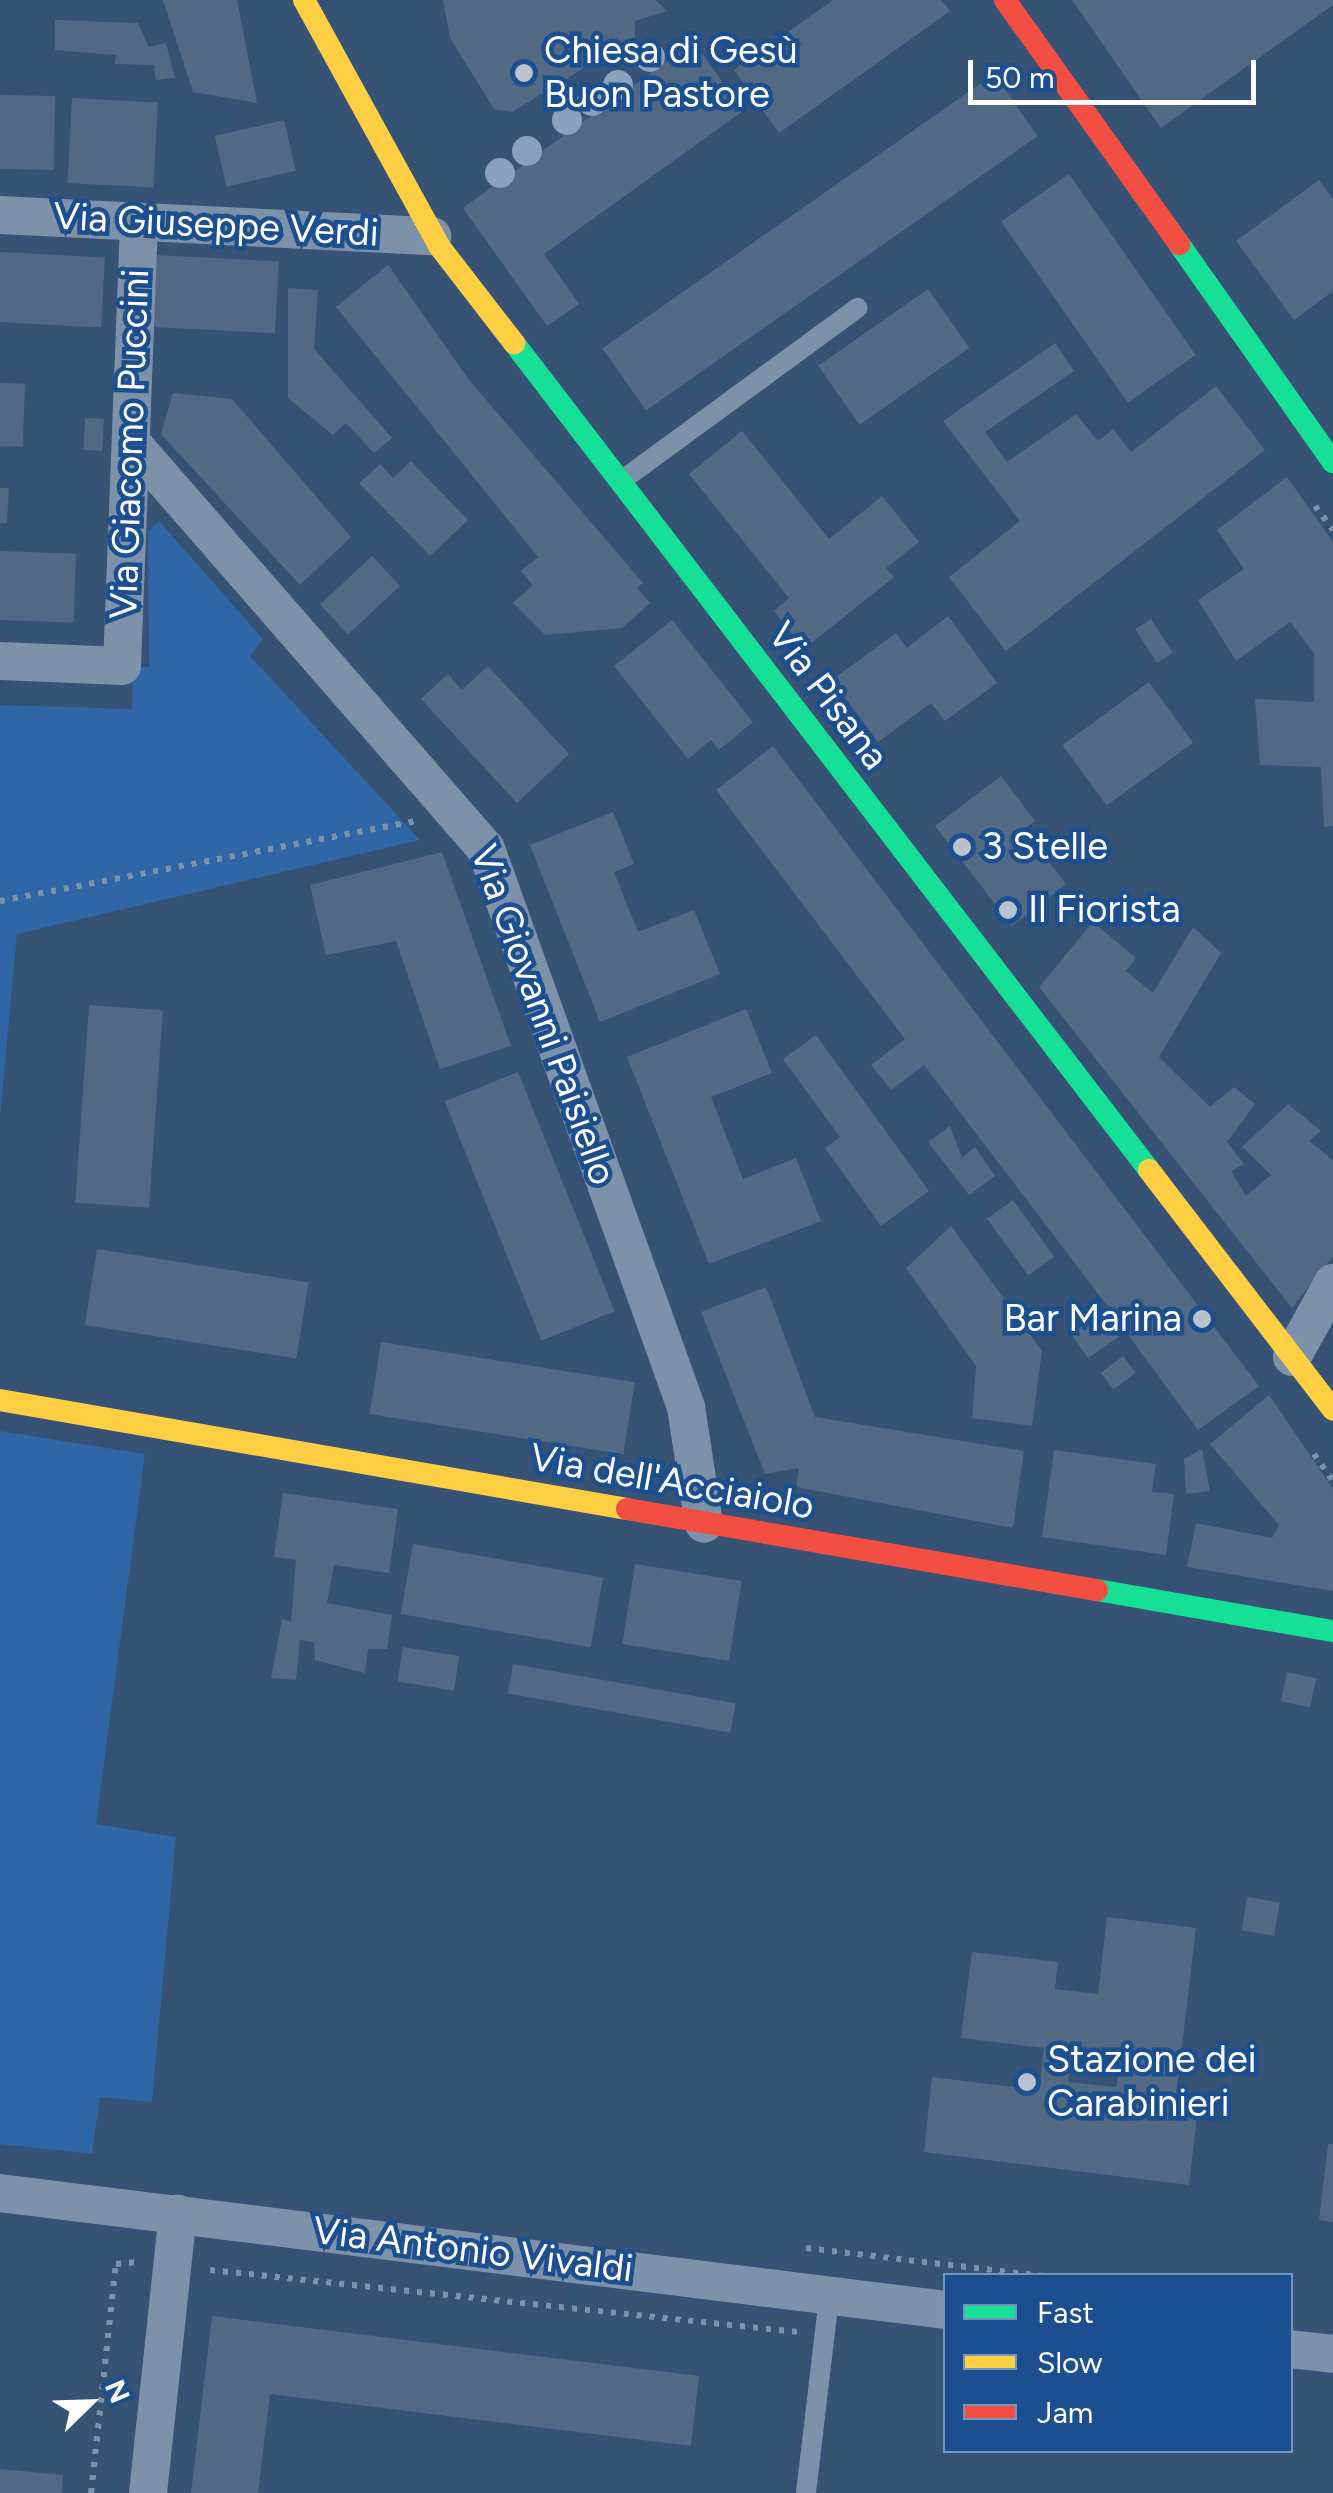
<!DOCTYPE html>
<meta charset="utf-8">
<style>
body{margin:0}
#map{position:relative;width:1333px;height:2493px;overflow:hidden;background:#365274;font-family:Figtree,sans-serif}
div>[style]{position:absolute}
.green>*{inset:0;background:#2f66a5}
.building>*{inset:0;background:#526984;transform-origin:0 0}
.path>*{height:6px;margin-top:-3px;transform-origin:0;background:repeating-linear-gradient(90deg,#7d92a8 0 5px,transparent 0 13px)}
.lane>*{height:20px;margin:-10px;padding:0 10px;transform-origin:10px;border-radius:10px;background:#7d92a8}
.street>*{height:38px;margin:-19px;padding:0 19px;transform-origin:19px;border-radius:19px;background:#7d92a8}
.fast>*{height:22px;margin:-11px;padding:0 11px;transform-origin:11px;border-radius:11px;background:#16e098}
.slow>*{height:22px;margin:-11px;padding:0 11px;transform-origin:11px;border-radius:11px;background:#ffcf43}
.jam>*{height:22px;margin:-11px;padding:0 11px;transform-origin:11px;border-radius:11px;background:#f24e42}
.trees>*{width:30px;height:30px;margin:-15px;border-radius:50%;background:#8aa2be}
.dots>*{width:28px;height:28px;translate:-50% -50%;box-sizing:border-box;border:5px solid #1b4f8f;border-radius:50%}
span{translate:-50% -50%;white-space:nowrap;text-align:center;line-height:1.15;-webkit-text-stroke:9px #1b4f8f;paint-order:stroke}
.poi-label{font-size:38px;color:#fff}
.left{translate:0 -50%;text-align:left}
.right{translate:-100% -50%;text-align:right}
.street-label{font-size:38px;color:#fff}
.legend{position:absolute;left:943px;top:2273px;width:350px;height:180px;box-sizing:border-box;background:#1b4f8f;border:2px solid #7695bc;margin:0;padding:12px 18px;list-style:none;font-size:30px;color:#fff}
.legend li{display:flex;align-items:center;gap:20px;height:50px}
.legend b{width:50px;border:2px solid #7695bc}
.north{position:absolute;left:40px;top:2353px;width:100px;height:100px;-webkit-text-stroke:8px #1b4f8f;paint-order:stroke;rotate:67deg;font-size:28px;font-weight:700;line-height:40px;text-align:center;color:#fff}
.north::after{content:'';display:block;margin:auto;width:35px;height:45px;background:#fff;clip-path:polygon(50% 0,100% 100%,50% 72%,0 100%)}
.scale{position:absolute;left:968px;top:60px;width:288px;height:45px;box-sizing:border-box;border:5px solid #fff;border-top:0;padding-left:12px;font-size:30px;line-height:35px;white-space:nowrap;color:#fff;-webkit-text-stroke:8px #1b4f8f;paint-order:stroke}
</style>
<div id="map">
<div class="green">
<i style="clip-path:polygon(159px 521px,263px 639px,250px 656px,420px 840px,17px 934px,0 1118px,0 705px,132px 709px,133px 667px,149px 667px,148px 532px)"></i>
<i style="clip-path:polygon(0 1431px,145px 1454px,96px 1824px,176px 1837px,152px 2102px,100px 2097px,92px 2154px,0 2144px)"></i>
</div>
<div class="building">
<i style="clip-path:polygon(163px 0,237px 0,257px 103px,193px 92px)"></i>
<i style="clip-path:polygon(443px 0,655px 0,667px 11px,635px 21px,635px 37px,512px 112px,494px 109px,450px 38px)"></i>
<i style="clip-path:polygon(833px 0,941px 0,950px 11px,779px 133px,734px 70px)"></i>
<i style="clip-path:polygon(1072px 0,1333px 0,1333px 5px,1161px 128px)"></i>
<i style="clip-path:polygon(55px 20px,138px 23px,149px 47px,166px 43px,175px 78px,156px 80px,154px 65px,115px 64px,116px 55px,55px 50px)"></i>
<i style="clip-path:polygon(694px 42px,743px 111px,544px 254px,579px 304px,547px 326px,463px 208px)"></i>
<i style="left:994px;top:74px;width:76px;height:478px;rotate:55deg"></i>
<i style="left:0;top:95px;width:55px;height:74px;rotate:1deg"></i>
<i style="left:72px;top:98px;width:86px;height:85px;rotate:3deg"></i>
<i style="left:284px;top:120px;width:52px;height:71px;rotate:77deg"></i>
<i style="left:1069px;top:174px;width:221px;height:83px;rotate:55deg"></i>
<i style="clip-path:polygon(1319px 180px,1333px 199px,1333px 291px,1294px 320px,1236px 241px)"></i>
<i style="left:0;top:252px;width:105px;height:70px;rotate:3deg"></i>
<i style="left:156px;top:255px;width:123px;height:72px;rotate:3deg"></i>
<i style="clip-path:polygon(388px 265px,470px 381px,643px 583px,637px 588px,650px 603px,622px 628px,545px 635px,513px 603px,533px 585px,521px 571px,538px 557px,336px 307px)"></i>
<i style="clip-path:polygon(288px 288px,318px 290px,314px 349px,392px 438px,374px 453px,346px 423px,333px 435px,288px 398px)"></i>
<i style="left:928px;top:289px;width:72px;height:134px;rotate:55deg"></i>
<i style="clip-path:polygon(1055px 343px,1074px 371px,985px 432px,1007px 462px,1076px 414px,1098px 441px,1113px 429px,1131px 452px,1216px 386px,1265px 450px,1006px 651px,949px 577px,1020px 521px,943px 421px)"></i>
<i style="left:0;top:383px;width:25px;height:63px;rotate:2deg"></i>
<i style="clip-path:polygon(173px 393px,232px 399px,351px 537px,300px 585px,161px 434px)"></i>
<i style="left:85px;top:418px;width:19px;height:32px;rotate:3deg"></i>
<i style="clip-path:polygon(742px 431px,829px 539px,882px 496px,919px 542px,886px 568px,894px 577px,804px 649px,774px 611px,789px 598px,689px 474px)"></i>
<i style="clip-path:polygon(411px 461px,468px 520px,430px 556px,359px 483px,380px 464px,393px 478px)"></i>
<i style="clip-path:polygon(1287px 477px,1333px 542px,1333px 826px,1324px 827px,1321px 767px,1260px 765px,1255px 699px,1314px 702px,1314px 653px,1290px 622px,1236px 661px,1198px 600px,1244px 569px,1217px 530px)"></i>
<i style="clip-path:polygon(0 488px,9px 488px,7px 523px,0 523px)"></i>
<i style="left:0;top:551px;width:76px;height:69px;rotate:2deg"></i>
<i style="left:372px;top:556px;width:41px;height:71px;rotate:47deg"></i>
<i style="clip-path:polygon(948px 616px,997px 683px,945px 721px,931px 703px,878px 742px,832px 680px,896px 633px,907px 648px)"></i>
<i style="left:1151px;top:619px;width:40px;height:19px;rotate:57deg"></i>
<i style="clip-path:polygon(672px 620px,753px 722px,719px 750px,711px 740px,688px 759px,614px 666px)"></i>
<i style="clip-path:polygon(488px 666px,569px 754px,517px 803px,421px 699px,448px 674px,462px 690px)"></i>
<i style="left:1149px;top:682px;width:75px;height:107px;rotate:54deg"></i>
<i style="clip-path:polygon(773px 746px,1259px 1386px,1198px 1430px,1126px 1332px,1088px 1358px,1071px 1334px,1109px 1308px,924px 1065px,891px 1090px,871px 1065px,905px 1039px,716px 790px)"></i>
<i style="clip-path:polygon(1001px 776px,1035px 821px,1024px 829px,1066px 884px,1012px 926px,935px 826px)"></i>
<i style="clip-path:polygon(613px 812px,634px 864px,614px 872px,638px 932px,694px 910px,720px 974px,600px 1022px,530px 845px)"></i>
<i style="clip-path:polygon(442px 852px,511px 1046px,440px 1069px,396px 941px,326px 955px,310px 885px)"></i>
<i style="clip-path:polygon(1093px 922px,1136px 958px,1126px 971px,1153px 993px,1193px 927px,1221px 953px,1159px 1057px,1210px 1107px,1234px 1087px,1255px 1104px,1227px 1142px,1244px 1164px,1231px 1171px,1246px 1196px,1271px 1175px,1242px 1147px,1288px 1104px,1321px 1131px,1309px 1141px,1333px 1160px,1333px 1256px,1292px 1308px,1039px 987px)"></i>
<i style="left:89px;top:1005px;width:74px;height:198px;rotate:4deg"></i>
<i style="clip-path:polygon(746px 1009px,772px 1073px,711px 1097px,743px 1179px,796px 1158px,821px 1221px,709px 1264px,627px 1057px)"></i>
<i style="clip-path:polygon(816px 1035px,929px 1191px,881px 1226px,825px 1148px,840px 1137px,783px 1059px)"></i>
<i style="left:518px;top:1072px;width:258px;height:79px;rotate:68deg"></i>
<i style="clip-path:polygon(950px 1126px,962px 1158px,975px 1147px,995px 1176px,969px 1195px,928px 1142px)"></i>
<i style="left:1013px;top:1200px;width:70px;height:32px;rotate:54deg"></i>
<i style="clip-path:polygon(951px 1226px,1042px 1351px,1032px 1426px,972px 1418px,976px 1366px,906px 1268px)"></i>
<i style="left:97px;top:1249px;width:214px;height:77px;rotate:9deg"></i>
<i style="clip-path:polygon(766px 1287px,815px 1417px,1024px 1451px,1013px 1528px,796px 1487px,799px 1468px,765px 1474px,701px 1312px)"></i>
<i style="left:381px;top:1342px;width:257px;height:73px;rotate:9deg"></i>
<i style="left:1123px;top:1356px;width:21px;height:28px;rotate:53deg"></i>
<i style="clip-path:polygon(1269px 1395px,1333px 1489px,1333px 1591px,1187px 1567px,1196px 1523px,1272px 1538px,1279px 1525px,1210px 1444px)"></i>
<i style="clip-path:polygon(1202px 1449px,1210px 1491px,1186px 1494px,1184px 1459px)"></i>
<i style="clip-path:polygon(1054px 1450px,1156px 1464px,1152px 1492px,1174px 1494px,1166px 1555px,1042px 1537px)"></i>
<i style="clip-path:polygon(283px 1493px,398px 1509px,389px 1573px,334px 1565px,327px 1603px,392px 1615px,387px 1649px,368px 1649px,365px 1673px,315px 1660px,314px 1642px,300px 1640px,296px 1680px,271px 1678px,282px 1619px,291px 1622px,296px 1560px,274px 1557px)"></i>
<i style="left:413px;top:1544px;width:193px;height:71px;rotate:10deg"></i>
<i style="left:635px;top:1564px;width:108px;height:81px;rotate:9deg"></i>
<i style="left:403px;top:1647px;width:57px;height:35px;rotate:9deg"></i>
<i style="left:513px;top:1664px;width:226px;height:30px;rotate:10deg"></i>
<i style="left:1287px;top:1672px;width:30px;height:30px;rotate:12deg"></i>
<i style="left:1247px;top:1897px;width:33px;height:34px;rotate:9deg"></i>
<i style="clip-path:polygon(evenodd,1107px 1917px,1196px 1928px,1175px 2105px,1198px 2109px,1189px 2185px,924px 2152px,932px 2077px,1039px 2090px,1044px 2048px,961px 2038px,972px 1952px,1058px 1962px,1055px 1989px,1098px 1994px,1107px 1917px,1071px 2055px,1120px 2061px,1116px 2087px,1068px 2082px,1071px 2055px)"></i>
<i style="clip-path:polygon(1328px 2144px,1333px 2144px,1333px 2222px,1319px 2220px)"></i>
<i style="clip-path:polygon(212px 2316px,699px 2376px,691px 2446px,270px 2394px,258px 2493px,191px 2493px)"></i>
<i style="clip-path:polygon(0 2469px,63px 2475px,62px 2493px,0 2493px)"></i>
</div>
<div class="path">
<i style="left:1315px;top:506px;width:30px;rotate:53deg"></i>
<i style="left:0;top:901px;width:423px;rotate:-10.9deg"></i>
<i style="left:1314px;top:1454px;width:33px;rotate:55deg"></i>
<i style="left:806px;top:2248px;width:242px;rotate:6.7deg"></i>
<i style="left:210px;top:2270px;width:591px;rotate:6.02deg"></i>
<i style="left:91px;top:2493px;width:230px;rotate:-83.8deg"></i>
<i style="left:116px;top:2264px;width:22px;rotate:-5deg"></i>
</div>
<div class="lane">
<i style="left:621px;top:481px;width:293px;rotate:-36.2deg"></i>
<i style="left:806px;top:2493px;width:197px;rotate:-83.3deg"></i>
</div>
<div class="street">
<i style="left:0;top:215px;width:433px;rotate:2.8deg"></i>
<i style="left:131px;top:442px;width:540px;rotate:48.9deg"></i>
<i style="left:486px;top:849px;width:593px;rotate:70.28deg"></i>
<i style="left:686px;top:1407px;width:118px;rotate:81.3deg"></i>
<i style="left:0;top:661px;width:122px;rotate:2.3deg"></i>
<i style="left:122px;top:666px;width:444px;rotate:-87.8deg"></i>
<i style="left:1292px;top:1357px;width:85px;rotate:-61deg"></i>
<i style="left:0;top:2193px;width:953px;rotate:7.05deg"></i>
<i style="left:1290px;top:2349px;width:43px;rotate:6.6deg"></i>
<i style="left:148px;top:2493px;width:281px;rotate:-83.9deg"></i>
</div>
<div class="fast">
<i style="left:1179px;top:244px;width:267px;rotate:54.8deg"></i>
<i style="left:514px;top:343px;width:1043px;rotate:52.48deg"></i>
<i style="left:1097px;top:1590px;width:240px;rotate:9.9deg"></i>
</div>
<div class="slow">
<i style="left:304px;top:0;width:281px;rotate:61.2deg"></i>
<i style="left:439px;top:246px;width:123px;rotate:52.3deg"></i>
<i style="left:1149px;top:1170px;width:302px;rotate:52.5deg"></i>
<i style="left:0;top:1400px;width:636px;rotate:9.86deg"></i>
</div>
<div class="jam">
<i style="left:1005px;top:0;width:300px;rotate:54.5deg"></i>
<i style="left:627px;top:1509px;width:477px;rotate:9.8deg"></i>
</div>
<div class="trees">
<i style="left:650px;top:57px"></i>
<i style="left:618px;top:85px"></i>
<i style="left:592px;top:101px"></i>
<i style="left:567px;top:120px"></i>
<i style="left:527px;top:151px"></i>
<i style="left:500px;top:173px"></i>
</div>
<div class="dots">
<i style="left:524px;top:73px;background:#b9c2ce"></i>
<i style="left:962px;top:847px;background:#b9c2ce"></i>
<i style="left:1008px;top:910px;background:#b9c2ce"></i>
<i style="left:1202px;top:1319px;background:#b9c2ce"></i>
<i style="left:1027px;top:2082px;background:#b9c2ce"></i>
</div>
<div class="poi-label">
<span class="left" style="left:544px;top:73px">Chiesa di Gesù<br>Buon Pastore</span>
<span class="left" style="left:982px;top:847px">3 Stelle</span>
<span class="left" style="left:1028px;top:910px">Il Fiorista</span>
<span class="right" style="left:1182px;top:1319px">Bar Marina</span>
<span class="left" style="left:1047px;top:2082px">Stazione dei<br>Carabinieri</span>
</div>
<div class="street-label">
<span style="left:216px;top:225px;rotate:3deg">Via Giuseppe Verdi</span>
<span style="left:130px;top:444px;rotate:-88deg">Via Giacomo Puccini</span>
<span style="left:828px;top:696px;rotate:53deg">Via Pisana</span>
<span style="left:543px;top:1015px;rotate:70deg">Via Giovanni Paisiello</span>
<span style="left:672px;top:1482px;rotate:10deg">Via dell'Acciaiolo</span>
<span style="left:473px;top:2250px;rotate:7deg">Via Antonio Vivaldi</span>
</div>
<ul class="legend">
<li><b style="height:12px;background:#16e098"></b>Fast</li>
<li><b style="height:12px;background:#ffcf43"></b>Slow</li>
<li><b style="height:12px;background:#f24e42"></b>Jam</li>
</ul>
<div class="north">N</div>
<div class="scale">50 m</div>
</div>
